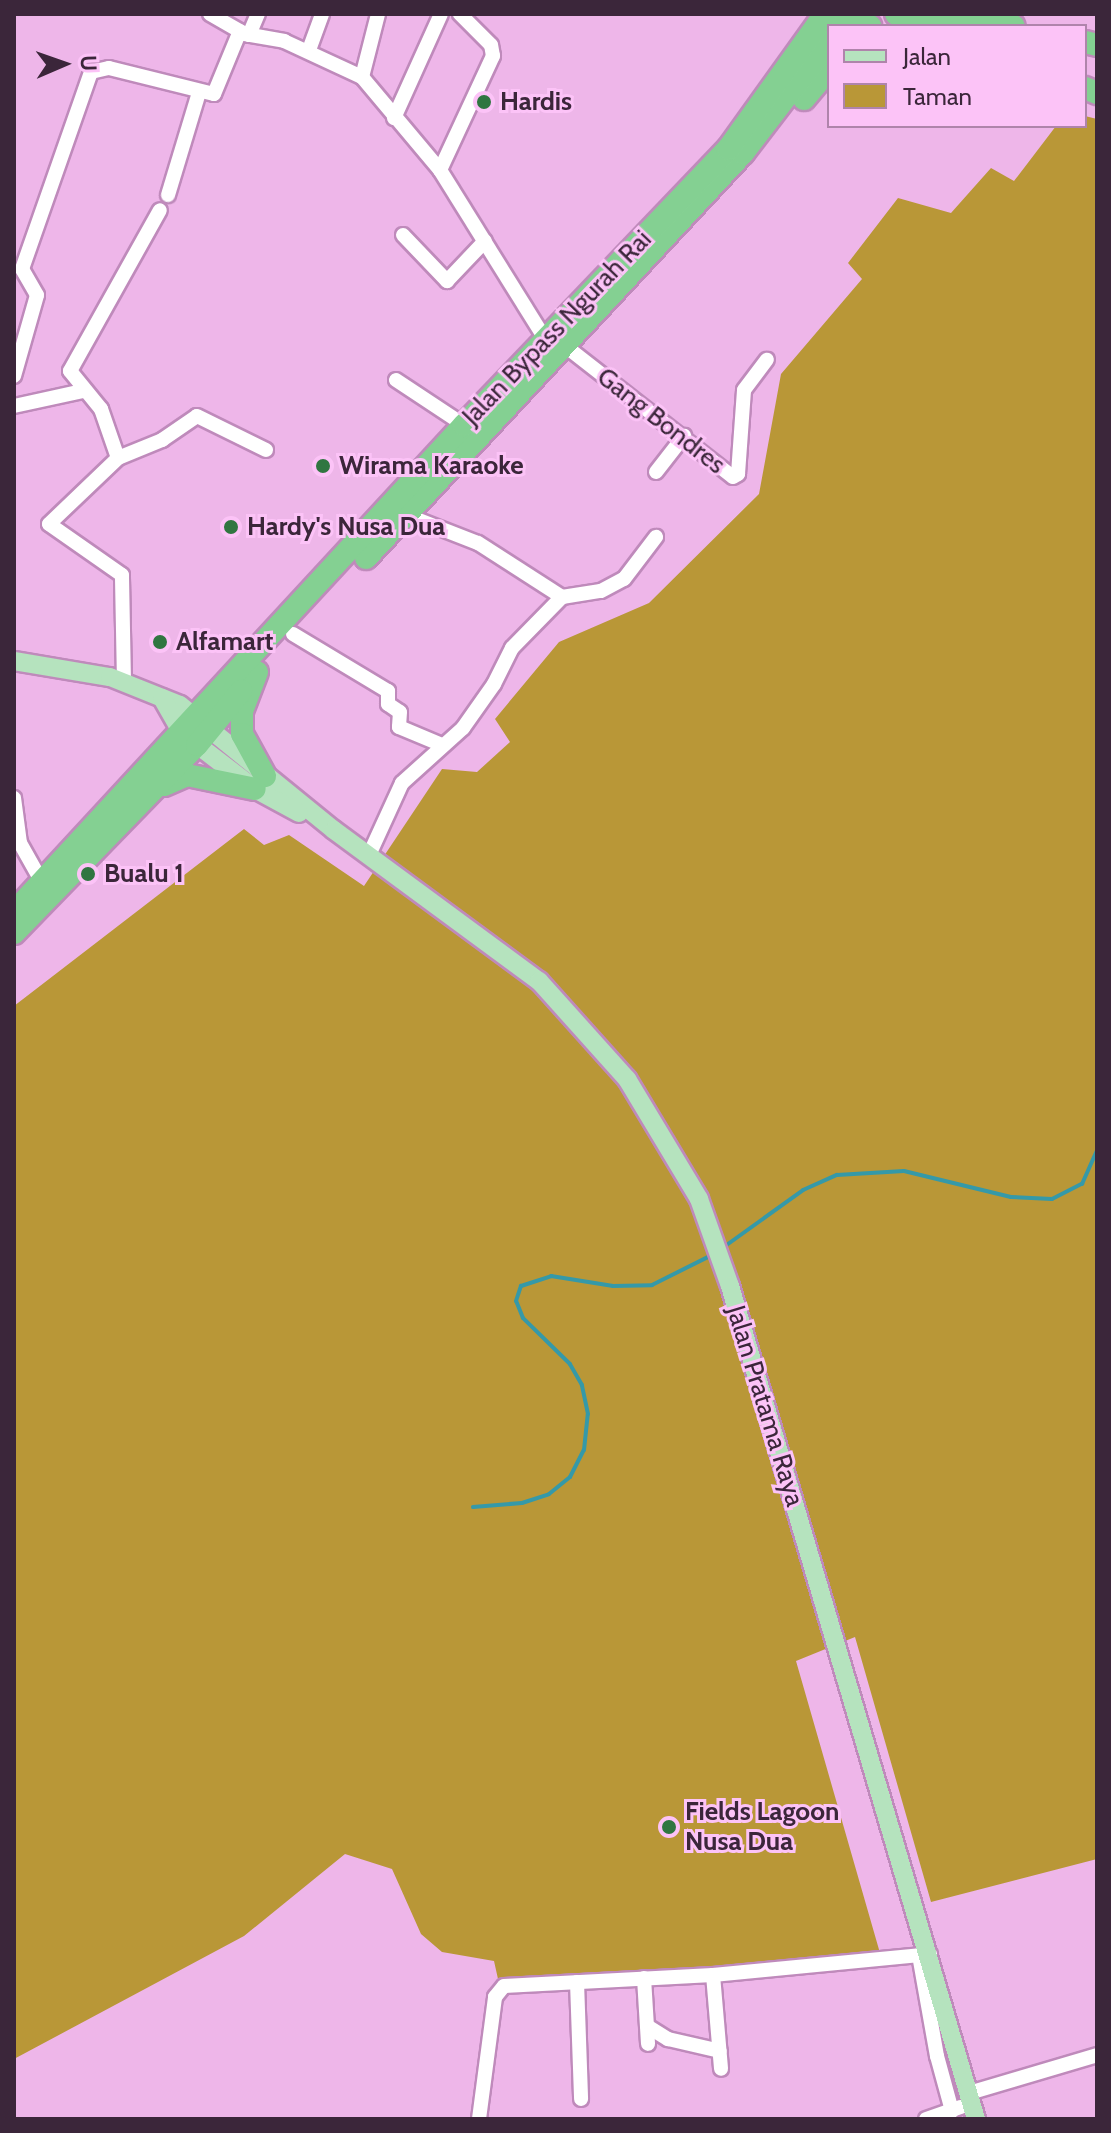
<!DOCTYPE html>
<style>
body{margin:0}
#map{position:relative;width:1111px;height:2133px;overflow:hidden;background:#eeb6e9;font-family:Cabin,sans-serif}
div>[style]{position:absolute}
.green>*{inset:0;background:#b99737}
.stream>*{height:4px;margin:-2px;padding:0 2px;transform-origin:2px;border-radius:2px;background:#3599a8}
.roads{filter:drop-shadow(2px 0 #bf8abb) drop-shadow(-2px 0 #bf8abb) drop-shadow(0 2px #bf8abb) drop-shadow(0 -2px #bf8abb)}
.minor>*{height:14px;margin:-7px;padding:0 7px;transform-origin:7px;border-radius:7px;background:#fff}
.major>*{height:18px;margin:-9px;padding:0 9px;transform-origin:9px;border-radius:9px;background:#b5e3be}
.highway>*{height:22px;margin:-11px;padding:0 11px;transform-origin:11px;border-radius:11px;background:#84d092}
.dots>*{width:22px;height:22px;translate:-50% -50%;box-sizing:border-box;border:4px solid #fcc3f7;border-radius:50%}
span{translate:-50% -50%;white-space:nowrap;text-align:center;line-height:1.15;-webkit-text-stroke:6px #fcc3f7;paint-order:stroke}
.poi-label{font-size:26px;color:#3b263a;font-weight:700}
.left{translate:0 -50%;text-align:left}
.street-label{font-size:26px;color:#3b263a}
.frame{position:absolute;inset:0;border:16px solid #3b263a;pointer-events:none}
.legend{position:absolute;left:827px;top:24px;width:260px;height:104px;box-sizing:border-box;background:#fcc3f7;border:2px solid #af84ab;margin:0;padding:10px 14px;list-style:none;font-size:24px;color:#3b263a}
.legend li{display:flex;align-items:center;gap:16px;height:40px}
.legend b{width:40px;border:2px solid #af84ab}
.north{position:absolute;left:24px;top:24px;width:80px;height:80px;-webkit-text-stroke:6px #fcc3f7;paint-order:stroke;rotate:88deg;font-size:22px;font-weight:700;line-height:32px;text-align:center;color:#3b263a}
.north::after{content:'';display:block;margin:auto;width:28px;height:36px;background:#3b263a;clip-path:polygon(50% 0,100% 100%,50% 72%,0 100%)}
</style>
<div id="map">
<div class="green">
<i style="clip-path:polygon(1085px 116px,1097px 119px,1097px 1859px,931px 1902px,855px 1637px,796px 1661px,882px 1960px,498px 1979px,494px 1961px,442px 1952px,421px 1934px,392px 1869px,345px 1854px,244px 1936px,14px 2059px,14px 1006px,244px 829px,264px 845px,289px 835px,364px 886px,442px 769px,477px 772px,510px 742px,495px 719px,559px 642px,649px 603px,759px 494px,781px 374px,862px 279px,848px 263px,898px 198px,951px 213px,991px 168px,1014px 181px,1056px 126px,1085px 126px)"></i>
</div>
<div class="stream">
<i style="left:721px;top:1249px;width:101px;rotate:-35.7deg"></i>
<i style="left:803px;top:1190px;width:37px;rotate:-24deg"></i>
<i style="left:837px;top:1175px;width:67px;rotate:-3.4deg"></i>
<i style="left:904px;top:1171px;width:110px;rotate:13.7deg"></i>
<i style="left:1011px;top:1197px;width:41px;rotate:2.8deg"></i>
<i style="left:1052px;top:1199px;width:34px;rotate:-27deg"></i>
<i style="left:1082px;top:1184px;width:37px;rotate:-66deg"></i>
<i style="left:473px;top:1507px;width:49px;rotate:-4.7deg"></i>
<i style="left:522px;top:1503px;width:28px;rotate:-18deg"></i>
<i style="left:549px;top:1494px;width:27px;rotate:-39deg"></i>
<i style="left:570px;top:1477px;width:30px;rotate:-63deg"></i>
<i style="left:584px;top:1450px;width:36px;rotate:-84deg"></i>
<i style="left:588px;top:1414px;width:30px;rotate:-102deg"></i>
<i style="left:582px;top:1385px;width:24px;rotate:-120deg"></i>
<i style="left:570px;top:1364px;width:66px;rotate:-135.6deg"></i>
<i style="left:523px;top:1318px;width:18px;rotate:-112deg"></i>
<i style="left:516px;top:1301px;width:16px;rotate:-72deg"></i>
<i style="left:521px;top:1286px;width:32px;rotate:-18deg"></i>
<i style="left:551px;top:1276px;width:63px;rotate:9.2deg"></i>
<i style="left:613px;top:1286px;width:39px;rotate:-1deg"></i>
<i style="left:652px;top:1285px;width:69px;rotate:-26.6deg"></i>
</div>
<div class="roads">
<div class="minor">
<i style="left:210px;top:14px;width:40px;rotate:29.7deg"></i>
<i style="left:245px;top:34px;width:40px;rotate:10deg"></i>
<i style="left:284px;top:41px;width:86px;rotate:24.8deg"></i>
<i style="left:362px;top:77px;width:121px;rotate:50deg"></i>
<i style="left:440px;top:170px;width:203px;rotate:58.1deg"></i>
<i style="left:249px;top:35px;width:23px;rotate:-67deg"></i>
<i style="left:309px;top:50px;width:38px;rotate:-70deg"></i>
<i style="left:362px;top:77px;width:65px;rotate:-75.7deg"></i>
<i style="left:394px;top:118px;width:114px;rotate:-65.7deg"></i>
<i style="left:440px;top:170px;width:126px;rotate:-65.1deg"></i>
<i style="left:493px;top:56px;width:11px;rotate:-100deg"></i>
<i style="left:491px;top:45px;width:44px;rotate:-135deg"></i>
<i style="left:168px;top:195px;width:108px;rotate:-73.2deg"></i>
<i style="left:403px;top:235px;width:64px;rotate:46.3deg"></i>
<i style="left:447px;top:281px;width:55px;rotate:-46.5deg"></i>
<i style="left:564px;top:345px;width:214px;rotate:38deg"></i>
<i style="left:733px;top:477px;width:6px;rotate:-31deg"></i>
<i style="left:738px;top:474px;width:84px;rotate:-85.9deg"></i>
<i style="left:744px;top:390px;width:38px;rotate:-53deg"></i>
<i style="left:14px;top:376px;width:84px;rotate:-74.1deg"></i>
<i style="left:37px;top:295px;width:30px;rotate:-120deg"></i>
<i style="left:22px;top:269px;width:209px;rotate:-70.7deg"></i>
<i style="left:91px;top:72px;width:18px;rotate:-13deg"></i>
<i style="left:109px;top:68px;width:108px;rotate:13.9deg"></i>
<i style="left:214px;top:94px;width:68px;rotate:-67.6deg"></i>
<i style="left:396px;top:380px;width:82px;rotate:33.5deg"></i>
<i style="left:14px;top:406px;width:71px;rotate:-12.3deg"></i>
<i style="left:118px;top:458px;width:52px;rotate:-109.1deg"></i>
<i style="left:101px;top:409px;width:49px;rotate:-129.2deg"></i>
<i style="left:70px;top:371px;width:184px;rotate:-60.8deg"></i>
<i style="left:656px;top:472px;width:46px;rotate:-52.1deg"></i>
<i style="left:406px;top:515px;width:77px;rotate:21.3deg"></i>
<i style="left:478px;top:543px;width:100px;rotate:32.7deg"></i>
<i style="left:293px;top:634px;width:111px;rotate:31deg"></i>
<i style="left:388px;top:691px;width:13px;rotate:90deg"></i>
<i style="left:388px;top:704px;width:14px;rotate:34deg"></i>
<i style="left:400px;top:712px;width:15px;rotate:94deg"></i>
<i style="left:399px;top:727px;width:47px;rotate:22.7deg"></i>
<i style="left:124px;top:682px;width:107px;rotate:-91.1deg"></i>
<i style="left:122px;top:575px;width:89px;rotate:-145.1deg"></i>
<i style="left:49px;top:524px;width:95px;rotate:-43.7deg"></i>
<i style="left:118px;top:458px;width:48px;rotate:-22.2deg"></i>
<i style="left:162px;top:440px;width:42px;rotate:-34.4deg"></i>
<i style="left:197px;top:416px;width:77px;rotate:26.2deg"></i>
<i style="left:14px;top:798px;width:45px;rotate:82.4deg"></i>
<i style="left:20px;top:843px;width:45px;rotate:60.6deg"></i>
<i style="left:369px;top:855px;width:79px;rotate:-65.4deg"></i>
<i style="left:402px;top:783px;width:82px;rotate:-42deg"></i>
<i style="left:463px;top:728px;width:54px;rotate:-54.8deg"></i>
<i style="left:494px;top:684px;width:40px;rotate:-63.4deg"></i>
<i style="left:512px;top:648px;width:71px;rotate:-45.6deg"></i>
<i style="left:562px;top:597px;width:39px;rotate:-9deg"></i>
<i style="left:601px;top:591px;width:26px;rotate:-28deg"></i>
<i style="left:624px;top:579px;width:53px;rotate:-52.7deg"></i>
<i style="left:919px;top:1955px;width:103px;rotate:79.9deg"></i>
<i style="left:937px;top:2056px;width:57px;rotate:74.7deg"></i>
<i style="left:713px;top:1975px;width:94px;rotate:85.1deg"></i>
<i style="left:644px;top:1978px;width:66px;rotate:86.5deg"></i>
<i style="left:577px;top:1982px;width:117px;rotate:88deg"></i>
<i style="left:647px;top:2026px;width:25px;rotate:32deg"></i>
<i style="left:668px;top:2039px;width:53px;rotate:13deg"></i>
<i style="left:969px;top:2093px;width:134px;rotate:-16.5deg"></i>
<i style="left:479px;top:2119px;width:123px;rotate:-82.5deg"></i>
<i style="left:495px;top:1997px;width:14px;rotate:-51deg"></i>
<i style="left:504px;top:1986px;width:209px;rotate:-3deg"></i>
<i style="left:713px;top:1975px;width:218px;rotate:-5.5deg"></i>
<i style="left:926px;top:2119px;width:37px;rotate:-19deg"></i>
</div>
<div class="major">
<i style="left:14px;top:661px;width:97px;rotate:9.5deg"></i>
<i style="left:110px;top:677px;width:75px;rotate:21.8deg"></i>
<i style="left:180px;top:705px;width:198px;rotate:39.1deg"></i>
<i style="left:334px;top:830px;width:255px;rotate:36.4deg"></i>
<i style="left:539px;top:981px;width:132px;rotate:48.1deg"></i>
<i style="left:627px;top:1079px;width:140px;rotate:59deg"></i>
<i style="left:699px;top:1199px;width:92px;rotate:70.4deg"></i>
<i style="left:730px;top:1286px;width:869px;rotate:73.55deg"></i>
<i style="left:162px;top:698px;width:40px;rotate:60.3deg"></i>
<i style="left:182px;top:733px;width:92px;rotate:37.5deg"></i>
<i style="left:255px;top:789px;width:50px;rotate:28.6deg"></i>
</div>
<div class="highway">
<i style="left:896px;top:14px;width:53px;rotate:13deg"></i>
<i style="left:960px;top:14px;width:55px;rotate:12.5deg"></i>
<i style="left:823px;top:18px;width:48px;rotate:9.7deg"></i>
<i style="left:1085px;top:42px;width:12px;rotate:14deg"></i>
<i style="left:1085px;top:88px;width:13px;rotate:23deg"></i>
<i style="left:804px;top:99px;width:39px;rotate:-50deg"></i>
<i style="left:366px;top:558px;width:553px;rotate:-47.05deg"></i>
<i style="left:743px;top:153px;width:141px;rotate:-52.5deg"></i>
<i style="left:257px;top:672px;width:42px;rotate:111deg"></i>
<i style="left:242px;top:711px;width:23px;rotate:90deg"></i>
<i style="left:242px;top:734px;width:48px;rotate:61.3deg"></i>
<i style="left:164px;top:785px;width:25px;rotate:-23deg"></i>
<i style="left:187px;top:775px;width:69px;rotate:11.6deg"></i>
<i style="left:14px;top:912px;width:663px;rotate:-47.26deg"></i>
<i style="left:464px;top:425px;width:382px;rotate:-46.3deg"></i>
<i style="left:728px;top:149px;width:166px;rotate:-54.3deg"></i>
<i style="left:14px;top:933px;width:262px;rotate:-45.8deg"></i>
<i style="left:197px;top:745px;width:70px;rotate:-50.8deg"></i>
</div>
</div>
<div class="dots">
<i style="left:484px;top:102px;background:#307641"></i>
<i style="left:323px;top:466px;background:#307641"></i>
<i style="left:231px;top:527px;background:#307641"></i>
<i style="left:160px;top:642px;background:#307641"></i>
<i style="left:88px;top:874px;background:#307641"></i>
<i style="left:669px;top:1827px;background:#307641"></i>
</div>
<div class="poi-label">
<span class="left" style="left:500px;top:102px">Hardis</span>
<span class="left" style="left:339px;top:466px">Wirama Karaoke</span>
<span class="left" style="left:247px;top:527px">Hardy's Nusa Dua</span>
<span class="left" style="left:176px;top:642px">Alfamart</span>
<span class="left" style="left:104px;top:874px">Bualu 1</span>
<span class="left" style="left:685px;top:1827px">Fields Lagoon<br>Nusa Dua</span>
</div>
<div class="street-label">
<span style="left:557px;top:328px;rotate:-46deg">Jalan Bypass Ngurah Rai</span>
<span style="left:661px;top:421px;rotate:38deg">Gang Bondres</span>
<span style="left:765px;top:1406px;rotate:73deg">Jalan Pratama Raya</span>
</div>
<div class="frame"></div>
<ul class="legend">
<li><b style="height:10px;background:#b5e3be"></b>Jalan</li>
<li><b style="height:22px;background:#b99737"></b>Taman</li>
</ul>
<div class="north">U</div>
</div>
